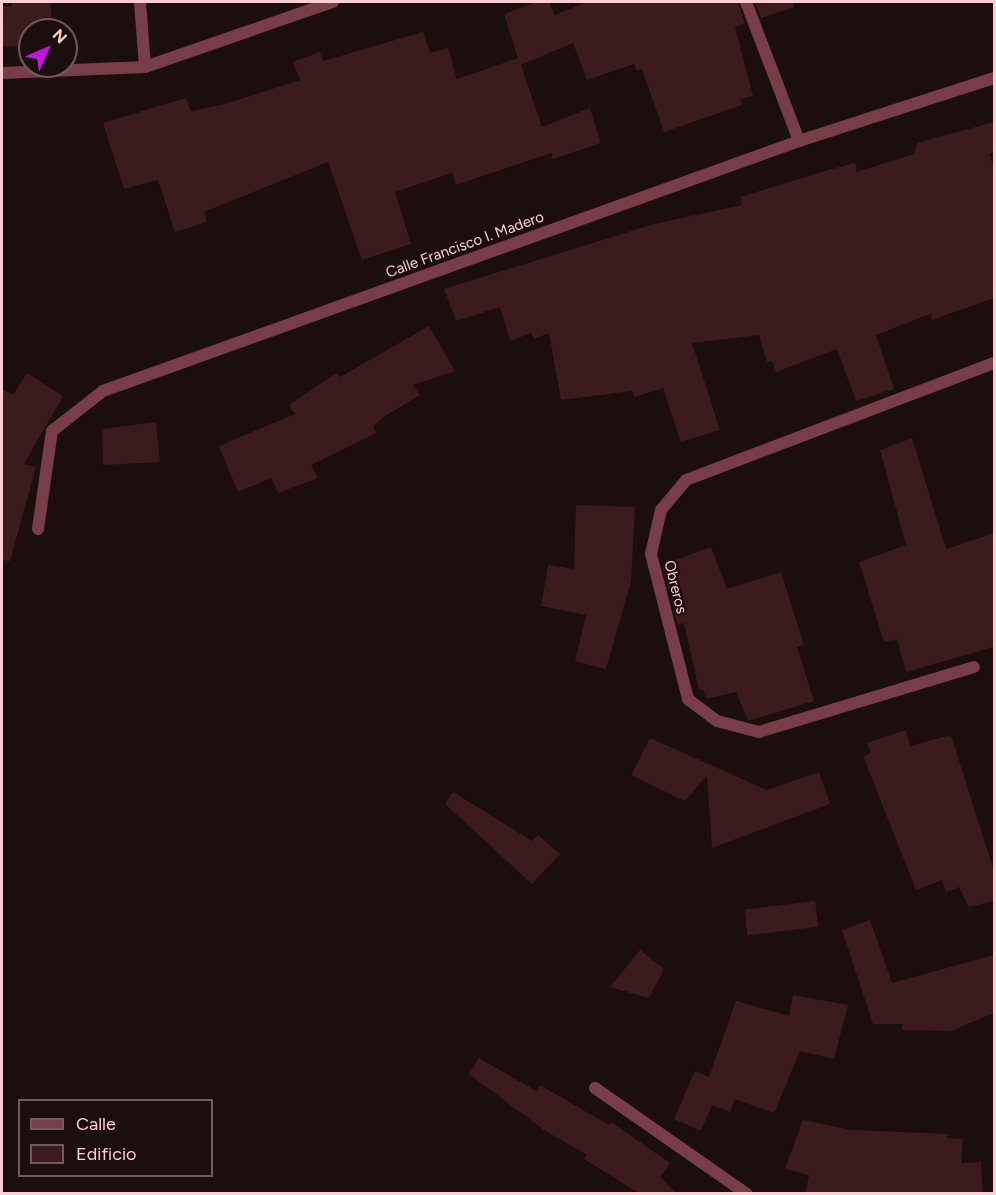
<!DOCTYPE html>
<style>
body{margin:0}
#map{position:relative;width:996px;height:1195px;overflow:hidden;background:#1c0d0e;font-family:Figtree,sans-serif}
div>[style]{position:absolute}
.building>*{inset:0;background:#3b1b1d;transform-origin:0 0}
.street>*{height:12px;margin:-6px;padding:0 6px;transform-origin:6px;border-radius:6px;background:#773d48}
span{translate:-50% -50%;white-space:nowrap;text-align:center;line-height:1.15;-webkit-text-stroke:4.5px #1c0d0e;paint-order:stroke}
.street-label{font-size:15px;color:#faced3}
.frame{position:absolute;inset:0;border:3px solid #faced3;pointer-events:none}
.legend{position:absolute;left:18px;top:1099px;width:195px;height:78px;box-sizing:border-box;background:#1c0d0e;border:2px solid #755a5d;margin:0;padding:8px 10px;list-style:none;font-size:18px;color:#faced3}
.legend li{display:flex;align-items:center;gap:12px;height:30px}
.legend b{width:30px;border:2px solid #755a5d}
.north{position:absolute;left:18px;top:18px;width:60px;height:60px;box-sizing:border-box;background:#1c0d0e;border:2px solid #755a5d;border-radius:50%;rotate:45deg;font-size:16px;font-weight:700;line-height:24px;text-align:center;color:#faced3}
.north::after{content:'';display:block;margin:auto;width:21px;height:27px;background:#c216dd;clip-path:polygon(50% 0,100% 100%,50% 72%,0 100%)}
</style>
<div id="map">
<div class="building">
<i style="clip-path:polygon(12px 2px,51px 2px,51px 30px,30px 30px,30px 46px,2px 46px,2px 6px,12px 6px)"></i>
<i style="clip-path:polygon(535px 2px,549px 2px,555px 15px,586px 2px,738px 2px,745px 23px,735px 27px,753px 96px,740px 99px,742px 105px,664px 132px,642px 69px,637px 71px,634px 64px,587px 80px,573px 43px,521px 65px,542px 127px,590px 108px,601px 143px,553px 159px,551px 153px,456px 185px,452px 173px,395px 192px,411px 244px,362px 260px,328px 162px,204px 212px,207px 222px,175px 232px,158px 180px,124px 189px,103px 123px,186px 98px,191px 111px,225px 104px,300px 80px,293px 62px,320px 52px,323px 61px,423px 32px,430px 53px,448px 48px,457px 79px,518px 58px,504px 14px)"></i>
<i style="clip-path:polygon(755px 2px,793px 2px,794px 7px,761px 18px)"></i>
<i style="clip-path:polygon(994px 122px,994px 152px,989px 154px,994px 168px,994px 298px,932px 320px,930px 314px,876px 335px,894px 389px,856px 401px,837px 349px,776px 372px,772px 361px,767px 362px,759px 335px,692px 343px,720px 430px,681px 442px,663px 388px,634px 397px,632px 391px,561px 400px,549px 333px,534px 339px,531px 333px,510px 341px,500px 307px,456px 321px,444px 289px,654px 224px,742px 205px,740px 197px,832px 169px,855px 163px,857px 172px,914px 154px,917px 143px)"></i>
<i style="clip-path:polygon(429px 326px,455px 371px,413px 385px,420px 395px,382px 418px,373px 427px,377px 433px,311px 465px,318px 478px,278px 493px,271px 478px,238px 492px,219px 446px,295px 414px,289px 405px,336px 373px,340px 377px)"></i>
<i style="clip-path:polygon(27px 373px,63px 396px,24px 464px,36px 467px,10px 561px,2px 560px,2px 389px,13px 395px)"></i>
<i style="clip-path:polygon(156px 422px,160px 462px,103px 465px,102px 429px)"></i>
<i style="clip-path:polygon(912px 438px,946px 549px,994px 533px,994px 647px,906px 672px,897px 639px,884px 642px,859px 562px,906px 545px,880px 450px)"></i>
<i style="clip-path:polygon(576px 505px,635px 507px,631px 581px,606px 669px,575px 661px,586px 615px,541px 606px,548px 565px,574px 569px)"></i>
<i style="clip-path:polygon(711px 547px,727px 589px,781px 572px,804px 645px,797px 647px,814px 701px,748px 721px,736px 692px,706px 699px,703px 689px,699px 690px,684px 623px,678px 625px,662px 565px)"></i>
<i style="clip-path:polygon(906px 730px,910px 746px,951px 735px,994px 871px,994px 901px,969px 907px,959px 887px,946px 892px,942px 880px,916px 890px,863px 756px,871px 753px,867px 743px)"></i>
<i style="clip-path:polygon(650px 738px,767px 790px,819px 772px,830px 804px,712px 848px,707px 775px,685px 801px,631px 775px)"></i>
<i style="clip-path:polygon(453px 792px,532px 841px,538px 835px,560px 854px,532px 884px,445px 804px)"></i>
<i style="left:815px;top:901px;width:26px;height:71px;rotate:83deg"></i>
<i style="clip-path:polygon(870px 920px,892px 983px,994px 955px,994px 1013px,951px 1031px,902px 1030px,903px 1024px,873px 1024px,842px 930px)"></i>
<i style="clip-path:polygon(640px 950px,664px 969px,649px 998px,610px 987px)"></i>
<i style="clip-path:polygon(793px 995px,848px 1005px,834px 1059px,800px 1051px,774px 1113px,735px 1099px,730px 1112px,712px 1105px,701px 1131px,674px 1119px,695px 1071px,709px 1077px,736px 1001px,789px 1016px)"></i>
<i style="clip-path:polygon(479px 1058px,536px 1091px,540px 1085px,609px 1125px,611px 1122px,670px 1163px,660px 1177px,677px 1194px,640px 1194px,584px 1159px,587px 1155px,544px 1130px,469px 1074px)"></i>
<i style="clip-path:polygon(803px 1120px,852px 1130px,948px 1134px,947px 1138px,963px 1139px,961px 1163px,981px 1162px,983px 1194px,805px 1194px,809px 1175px,785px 1169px)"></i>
</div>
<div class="street">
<i style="left:140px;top:2px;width:65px;rotate:85.6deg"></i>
<i style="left:746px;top:2px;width:149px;rotate:69.1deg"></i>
<i style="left:2px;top:73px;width:143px;rotate:-2.4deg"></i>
<i style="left:145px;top:67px;width:199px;rotate:-19.1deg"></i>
<i style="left:38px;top:529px;width:99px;rotate:-81.9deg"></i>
<i style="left:52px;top:431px;width:65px;rotate:-38.1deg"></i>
<i style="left:103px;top:391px;width:740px;rotate:-19.76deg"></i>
<i style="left:799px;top:141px;width:205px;rotate:-17.9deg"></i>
<i style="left:974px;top:667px;width:225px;rotate:163.2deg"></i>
<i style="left:759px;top:732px;width:43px;rotate:-165.3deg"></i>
<i style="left:717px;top:721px;width:36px;rotate:-143deg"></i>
<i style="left:688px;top:699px;width:150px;rotate:-104.3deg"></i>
<i style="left:651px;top:554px;width:45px;rotate:-77.2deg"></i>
<i style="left:661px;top:510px;width:39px;rotate:-50deg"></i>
<i style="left:686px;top:480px;width:329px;rotate:-20.8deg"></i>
<i style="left:595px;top:1088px;width:185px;rotate:34.9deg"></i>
</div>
<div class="street-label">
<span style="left:465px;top:245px;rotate:-20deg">Calle Francisco I. Madero</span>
<span style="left:675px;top:587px;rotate:76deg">Obreros</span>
</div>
<div class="frame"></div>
<ul class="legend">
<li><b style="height:8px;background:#773d48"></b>Calle</li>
<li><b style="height:16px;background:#3b1b1d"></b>Edificio</li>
</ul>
<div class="north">N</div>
</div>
